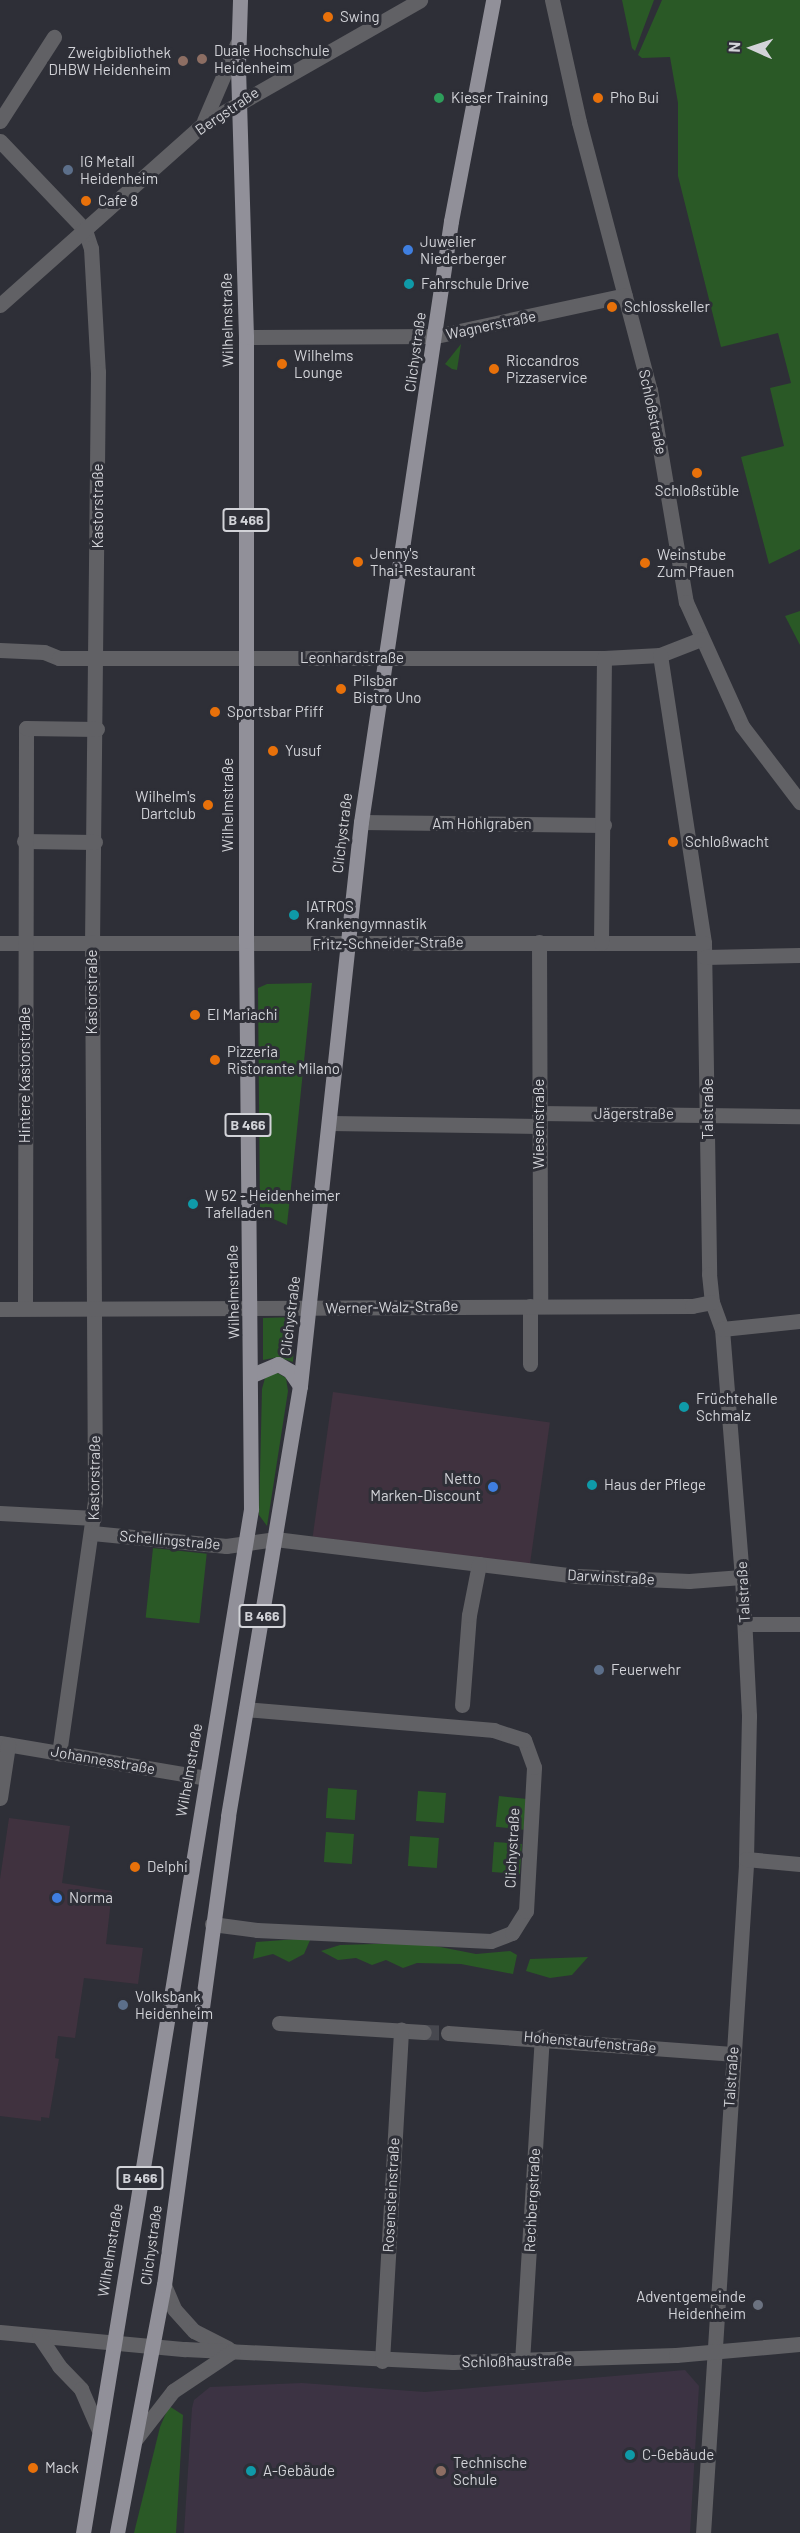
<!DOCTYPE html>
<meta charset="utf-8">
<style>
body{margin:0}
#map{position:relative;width:800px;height:2533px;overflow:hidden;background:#2e2f37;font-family:Barlow,sans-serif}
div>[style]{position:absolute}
.commercial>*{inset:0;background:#40323f;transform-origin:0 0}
.education>*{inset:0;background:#3c3343}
.green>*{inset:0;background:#2a5926;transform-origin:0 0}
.minor-tunnel>*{height:15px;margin-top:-7.5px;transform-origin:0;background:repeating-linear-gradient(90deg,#47484f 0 15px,transparent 0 23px)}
.minor>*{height:15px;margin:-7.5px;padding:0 7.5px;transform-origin:7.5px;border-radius:7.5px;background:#616165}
.major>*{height:15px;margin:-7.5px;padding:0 7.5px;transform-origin:7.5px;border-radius:7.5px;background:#919099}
.dots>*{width:16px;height:16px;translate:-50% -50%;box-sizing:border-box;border:3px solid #2e2f37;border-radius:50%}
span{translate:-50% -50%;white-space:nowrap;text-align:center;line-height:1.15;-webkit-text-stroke:6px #2e2f37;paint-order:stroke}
.shield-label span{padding:2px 4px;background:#2e2f37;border:2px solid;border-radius:4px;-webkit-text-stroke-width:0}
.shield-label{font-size:14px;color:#d2d3d8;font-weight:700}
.poi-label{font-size:15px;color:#d2d3d8}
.left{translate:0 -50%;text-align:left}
.right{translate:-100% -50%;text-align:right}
.street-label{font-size:15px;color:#d2d3d8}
.north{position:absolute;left:722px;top:18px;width:60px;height:60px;-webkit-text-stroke:4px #2e2f37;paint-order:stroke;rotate:273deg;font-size:16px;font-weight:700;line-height:24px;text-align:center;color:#d2d3d8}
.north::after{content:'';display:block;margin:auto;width:21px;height:27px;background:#d2d3d8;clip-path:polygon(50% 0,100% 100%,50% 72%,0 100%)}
</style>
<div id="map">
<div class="commercial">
<i style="left:333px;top:1392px;width:219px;height:146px;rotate:8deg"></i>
<i style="clip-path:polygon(9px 1818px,70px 1826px,62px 1883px,112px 1891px,106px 1944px,143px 1948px,138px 1984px,84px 1978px,75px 2038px,58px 2036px,55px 2058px,59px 2059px,49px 2118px,41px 2117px,41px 2121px,0 2116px,0 1879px)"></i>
</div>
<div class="education">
<i style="clip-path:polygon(685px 2370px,699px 2386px,690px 2533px,184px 2533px,192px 2408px,194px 2400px,210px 2387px,302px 2383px,425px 2392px)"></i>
</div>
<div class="green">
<i style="clip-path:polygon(622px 0,654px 0,635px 51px,632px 48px)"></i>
<i style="clip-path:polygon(662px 0,800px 0,800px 549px,769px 564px,741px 457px,784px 446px,770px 388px,791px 383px,778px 333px,721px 347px,678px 176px,678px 103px,670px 57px,642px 58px,638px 55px)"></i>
<i style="clip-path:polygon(461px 344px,457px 370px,452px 369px,445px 364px)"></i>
<i style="clip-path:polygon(800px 611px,800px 645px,785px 616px)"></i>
<i style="clip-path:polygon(312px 983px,297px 1130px,287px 1225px,260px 1213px,258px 988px,267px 984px)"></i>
<i style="clip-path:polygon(296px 1317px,293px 1362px,278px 1357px,263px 1360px,263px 1318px)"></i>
<i style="clip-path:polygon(276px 1372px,286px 1378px,288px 1391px,267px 1526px,259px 1515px,262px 1389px,265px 1378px)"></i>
<i style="left:153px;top:1548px;width:54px;height:70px;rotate:6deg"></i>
<i style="left:328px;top:1788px;width:29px;height:30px;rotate:4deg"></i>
<i style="left:418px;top:1791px;width:28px;height:30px;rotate:4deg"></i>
<i style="left:499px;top:1796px;width:28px;height:31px;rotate:6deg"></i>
<i style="left:326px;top:1832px;width:28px;height:30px;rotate:4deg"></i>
<i style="left:410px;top:1836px;width:29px;height:30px;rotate:4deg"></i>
<i style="left:494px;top:1842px;width:28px;height:30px;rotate:4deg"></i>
<i style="clip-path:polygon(311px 1938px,304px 1954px,289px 1962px,273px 1954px,253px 1959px,256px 1942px)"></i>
<i style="clip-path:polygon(374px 1944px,425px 1944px,476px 1954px,510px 1951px,517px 1955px,513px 1974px,461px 1964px,417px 1963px,403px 1968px,386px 1960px,372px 1965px,356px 1958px,338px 1960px,321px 1951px,340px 1945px)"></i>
<i style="clip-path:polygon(588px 1957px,572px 1975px,550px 1978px,526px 1971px,530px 1959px)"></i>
<i style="clip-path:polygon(169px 2406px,183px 2415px,176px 2533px,134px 2533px,160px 2427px)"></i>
</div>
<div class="minor-tunnel">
<i style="left:424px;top:2032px;width:24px;rotate:2deg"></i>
</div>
<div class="minor">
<i style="left:552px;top:0;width:125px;rotate:77.5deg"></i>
<i style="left:579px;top:122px;width:277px;rotate:75.2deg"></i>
<i style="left:650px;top:390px;width:215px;rotate:80.4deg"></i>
<i style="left:686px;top:602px;width:136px;rotate:65.7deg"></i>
<i style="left:742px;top:726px;width:96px;rotate:52.7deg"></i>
<i style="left:0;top:121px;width:100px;rotate:-57.3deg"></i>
<i style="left:204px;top:121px;width:84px;rotate:-66.8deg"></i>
<i style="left:0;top:141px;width:123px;rotate:46.3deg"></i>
<i style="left:85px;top:230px;width:19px;rotate:72deg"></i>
<i style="left:91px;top:248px;width:124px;rotate:86.8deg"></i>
<i style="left:98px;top:372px;width:570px;rotate:90.6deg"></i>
<i style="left:92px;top:942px;width:559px;rotate:89.69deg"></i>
<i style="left:95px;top:1501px;width:255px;rotate:98.1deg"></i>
<i style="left:0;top:305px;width:272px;rotate:-41.7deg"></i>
<i style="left:203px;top:124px;width:250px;rotate:-29.7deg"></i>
<i style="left:246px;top:337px;width:190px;rotate:-0.3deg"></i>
<i style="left:436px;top:336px;width:193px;rotate:-12.2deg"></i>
<i style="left:0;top:650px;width:44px;rotate:2.6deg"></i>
<i style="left:44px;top:652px;width:16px;rotate:22deg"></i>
<i style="left:59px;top:658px;width:545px"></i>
<i style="left:604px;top:658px;width:56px;rotate:-3.1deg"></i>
<i style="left:660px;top:655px;width:44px;rotate:-21.3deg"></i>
<i style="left:660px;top:655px;width:291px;rotate:81.3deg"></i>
<i style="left:704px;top:943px;width:331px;rotate:89.1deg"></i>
<i style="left:709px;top:1274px;width:28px;rotate:84deg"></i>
<i style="left:712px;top:1302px;width:29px;rotate:70deg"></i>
<i style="left:722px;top:1329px;width:249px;rotate:85.4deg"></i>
<i style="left:742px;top:1577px;width:139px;rotate:87.1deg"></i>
<i style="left:749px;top:1716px;width:149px;rotate:91.2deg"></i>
<i style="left:746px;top:1865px;width:669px;rotate:93.68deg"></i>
<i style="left:361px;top:822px;width:243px;rotate:0.7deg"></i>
<i style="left:24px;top:841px;width:71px;rotate:0.8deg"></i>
<i style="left:539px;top:942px;width:364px;rotate:89.8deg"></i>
<i style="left:0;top:943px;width:704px"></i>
<i style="left:601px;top:943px;width:285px;rotate:-89.4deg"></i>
<i style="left:705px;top:957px;width:95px;rotate:-1.2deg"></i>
<i style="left:539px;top:1113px;width:261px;rotate:0.7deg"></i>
<i style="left:329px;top:1123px;width:210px;rotate:0.8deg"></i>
<i style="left:530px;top:1306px;width:58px;rotate:90deg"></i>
<i style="left:25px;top:1308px;width:580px;rotate:-89.9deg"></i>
<i style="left:26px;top:728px;width:71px;rotate:0.8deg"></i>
<i style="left:0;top:1309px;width:692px;rotate:-0.25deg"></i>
<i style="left:692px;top:1306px;width:20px;rotate:-11deg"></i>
<i style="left:722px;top:1329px;width:78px;rotate:-5.9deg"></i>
<i style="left:0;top:1513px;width:94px;rotate:3deg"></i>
<i style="left:92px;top:1533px;width:135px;rotate:5.5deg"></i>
<i style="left:226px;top:1546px;width:49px;rotate:-8.1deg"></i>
<i style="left:275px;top:1539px;width:303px;rotate:7deg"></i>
<i style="left:576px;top:1576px;width:113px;rotate:2.5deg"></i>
<i style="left:689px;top:1581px;width:53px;rotate:-4.3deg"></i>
<i style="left:745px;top:1624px;width:55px"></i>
<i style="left:462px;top:1705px;width:90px;rotate:-85.6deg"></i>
<i style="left:469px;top:1615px;width:52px;rotate:-78.9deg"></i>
<i style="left:0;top:1743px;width:209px;rotate:9.6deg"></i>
<i style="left:0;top:1798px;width:54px;rotate:-81.4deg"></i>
<i style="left:746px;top:1859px;width:54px;rotate:5.3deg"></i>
<i style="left:212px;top:1924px;width:45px;rotate:7.6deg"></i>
<i style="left:257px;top:1930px;width:234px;rotate:2.7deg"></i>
<i style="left:491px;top:1941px;width:22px;rotate:-21deg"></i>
<i style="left:512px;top:1933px;width:26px;rotate:-58deg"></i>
<i style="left:526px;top:1911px;width:144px;rotate:-86.8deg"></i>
<i style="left:534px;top:1767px;width:29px;rotate:-110deg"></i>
<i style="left:524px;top:1740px;width:32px;rotate:-162deg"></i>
<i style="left:494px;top:1730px;width:249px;rotate:-175.2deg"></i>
<i style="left:279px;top:2023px;width:145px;rotate:3.6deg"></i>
<i style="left:448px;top:2033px;width:285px;rotate:4.2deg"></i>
<i style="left:164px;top:2285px;width:26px;rotate:67deg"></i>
<i style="left:174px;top:2309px;width:30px;rotate:48deg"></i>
<i style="left:194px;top:2331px;width:38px;rotate:27deg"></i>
<i style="left:0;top:2332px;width:186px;rotate:5.3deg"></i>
<i style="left:185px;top:2349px;width:268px;rotate:2.8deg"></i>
<i style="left:453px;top:2362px;width:223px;rotate:-1.8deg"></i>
<i style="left:676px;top:2355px;width:124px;rotate:-5.1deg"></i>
<i style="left:39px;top:2336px;width:36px;rotate:56deg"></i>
<i style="left:59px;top:2366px;width:32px;rotate:46deg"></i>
<i style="left:81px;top:2389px;width:43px;rotate:66.4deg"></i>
<i style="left:382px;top:2361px;width:332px;rotate:-86.7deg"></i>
<i style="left:522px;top:2362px;width:326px;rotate:-86.5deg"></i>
<i style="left:135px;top:2440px;width:62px;rotate:-52.2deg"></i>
<i style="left:173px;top:2391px;width:72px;rotate:-33.7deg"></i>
</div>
<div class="major">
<i style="left:252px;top:1375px;width:28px;rotate:-23deg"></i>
<i style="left:278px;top:1364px;width:14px;rotate:30deg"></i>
<i style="left:290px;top:1371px;width:18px;rotate:56deg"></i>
<i style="left:83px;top:2533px;width:1038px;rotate:-80.68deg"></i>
<i style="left:251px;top:1509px;width:568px;rotate:-90.5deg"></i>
<i style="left:246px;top:941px;width:604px;rotate:-90deg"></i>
<i style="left:246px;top:337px;width:273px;rotate:-91.7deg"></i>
<i style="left:238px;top:64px;width:64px;rotate:-88.2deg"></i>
<i style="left:117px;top:2533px;width:252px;rotate:-79.3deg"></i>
<i style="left:164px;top:2285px;width:473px;rotate:-82.2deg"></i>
<i style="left:228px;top:1816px;width:436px;rotate:-80.5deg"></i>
<i style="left:300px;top:1386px;width:567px;rotate:-83.83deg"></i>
<i style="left:361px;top:822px;width:608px;rotate:-81.48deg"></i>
<i style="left:451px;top:221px;width:225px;rotate:-79.2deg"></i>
</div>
<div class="dots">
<i style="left:328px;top:17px;background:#e8710a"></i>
<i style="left:202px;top:59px;background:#8d6e63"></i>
<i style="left:183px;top:61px;background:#8d6e63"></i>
<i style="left:439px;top:98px;background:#2e9e5b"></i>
<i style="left:598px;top:98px;background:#e8710a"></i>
<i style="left:68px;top:170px;background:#5c6f8a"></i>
<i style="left:86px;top:201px;background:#e8710a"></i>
<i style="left:408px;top:250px;background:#3f7fe0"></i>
<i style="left:409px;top:284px;background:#0f9aa8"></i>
<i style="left:612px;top:307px;background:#e8710a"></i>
<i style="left:282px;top:364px;background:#e8710a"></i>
<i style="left:494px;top:369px;background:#e8710a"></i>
<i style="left:697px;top:473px;background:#e8710a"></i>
<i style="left:358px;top:562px;background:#e8710a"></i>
<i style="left:645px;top:563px;background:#e8710a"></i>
<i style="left:341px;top:689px;background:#e8710a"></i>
<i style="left:215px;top:712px;background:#e8710a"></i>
<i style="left:273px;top:751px;background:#e8710a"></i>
<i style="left:208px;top:805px;background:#e8710a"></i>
<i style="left:673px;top:842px;background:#e8710a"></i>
<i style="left:294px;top:915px;background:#0f9aa8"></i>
<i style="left:195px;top:1015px;background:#e8710a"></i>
<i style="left:215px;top:1060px;background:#e8710a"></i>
<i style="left:193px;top:1204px;background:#0f9aa8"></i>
<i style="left:684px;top:1407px;background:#0f9aa8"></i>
<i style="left:592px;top:1485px;background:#0f9aa8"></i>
<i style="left:493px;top:1487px;background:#3f7fe0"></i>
<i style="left:599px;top:1670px;background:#5c6f8a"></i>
<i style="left:135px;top:1867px;background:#e8710a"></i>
<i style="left:57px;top:1898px;background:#3f7fe0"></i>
<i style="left:123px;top:2005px;background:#5c6f8a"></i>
<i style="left:758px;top:2305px;background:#6b7280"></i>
<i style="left:630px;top:2455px;background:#0f9aa8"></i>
<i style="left:33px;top:2468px;background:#e8710a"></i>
<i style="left:251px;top:2471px;background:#0f9aa8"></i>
<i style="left:441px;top:2471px;background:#8d6e63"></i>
</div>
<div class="shield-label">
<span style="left:246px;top:520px">B 466</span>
<span style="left:248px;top:1125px">B 466</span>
<span style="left:262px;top:1616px">B 466</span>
<span style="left:140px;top:2178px">B 466</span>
</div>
<div class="poi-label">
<span class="left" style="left:340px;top:17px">Swing</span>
<span class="left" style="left:214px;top:59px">Duale Hochschule<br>Heidenheim</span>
<span class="right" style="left:171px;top:61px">Zweigbibliothek<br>DHBW Heidenheim</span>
<span class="left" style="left:451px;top:98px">Kieser Training</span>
<span class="left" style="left:610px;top:98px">Pho Bui</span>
<span class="left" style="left:80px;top:170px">IG Metall<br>Heidenheim</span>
<span class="left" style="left:98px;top:201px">Cafe 8</span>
<span class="left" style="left:420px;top:250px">Juwelier<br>Niederberger</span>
<span class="left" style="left:421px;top:284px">Fahrschule Drive</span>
<span class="left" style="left:624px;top:307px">Schlosskeller</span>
<span class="left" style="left:294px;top:364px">Wilhelms<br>Lounge</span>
<span class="left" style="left:506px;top:369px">Riccandros<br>Pizzaservice</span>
<span style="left:697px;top:491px">Schloßstüble</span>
<span class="left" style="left:370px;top:562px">Jenny's<br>Thai-Restaurant</span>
<span class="left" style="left:657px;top:563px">Weinstube<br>Zum Pfauen</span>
<span class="left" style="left:353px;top:689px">Pilsbar<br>Bistro Uno</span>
<span class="left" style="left:227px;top:712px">Sportsbar Pfiff</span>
<span class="left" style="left:285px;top:751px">Yusuf</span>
<span class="right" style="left:196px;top:805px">Wilhelm's<br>Dartclub</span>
<span class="left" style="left:685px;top:842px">Schloßwacht</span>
<span class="left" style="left:306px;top:915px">IATROS<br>Krankengymnastik</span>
<span class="left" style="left:207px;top:1015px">El Mariachi</span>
<span class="left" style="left:227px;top:1060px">Pizzeria<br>Ristorante Milano</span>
<span class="left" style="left:205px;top:1204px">W 52 - Heidenheimer<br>Tafelladen</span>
<span class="left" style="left:696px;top:1407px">Früchtehalle<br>Schmalz</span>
<span class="right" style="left:481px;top:1487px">Netto<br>Marken-Discount</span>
<span class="left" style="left:604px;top:1485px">Haus der Pflege</span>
<span class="left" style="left:611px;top:1670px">Feuerwehr</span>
<span class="left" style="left:147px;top:1867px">Delphi</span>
<span class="left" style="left:69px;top:1898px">Norma</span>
<span class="left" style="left:135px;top:2005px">Volksbank<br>Heidenheim</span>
<span class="right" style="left:746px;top:2305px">Adventgemeinde<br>Heidenheim</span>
<span class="left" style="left:642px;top:2455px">C-Gebäude</span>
<span class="left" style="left:453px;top:2471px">Technische<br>Schule</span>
<span class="left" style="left:45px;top:2468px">Mack</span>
<span class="left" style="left:263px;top:2471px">A-Gebäude</span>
</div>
<div class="street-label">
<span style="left:227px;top:111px;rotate:-34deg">Bergstraße</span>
<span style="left:227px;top:320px;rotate:-91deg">Wilhelmstraße</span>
<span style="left:491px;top:325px;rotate:-12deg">Wagnerstraße</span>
<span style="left:415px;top:352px;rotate:-82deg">Clichystraße</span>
<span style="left:653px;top:412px;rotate:78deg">Schloßstraße</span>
<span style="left:98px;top:506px;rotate:-90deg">Kastorstraße</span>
<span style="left:352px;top:658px">Leonhardstraße</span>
<span style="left:228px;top:805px;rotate:-90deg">Wilhelmstraße</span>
<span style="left:482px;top:824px">Am Hohlgraben</span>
<span style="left:342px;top:833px;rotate:-83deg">Clichystraße</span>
<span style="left:388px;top:943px;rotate:-1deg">Fritz-Schneider-Straße</span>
<span style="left:92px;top:992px;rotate:-90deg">Kastorstraße</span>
<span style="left:25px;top:1075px;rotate:-90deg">Hintere Kastorstraße</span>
<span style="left:708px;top:1109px;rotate:-90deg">Talstraße</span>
<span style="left:634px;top:1114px">Jägerstraße</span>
<span style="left:539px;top:1124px;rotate:-90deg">Wiesenstraße</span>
<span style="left:233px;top:1292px;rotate:-91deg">Wilhelmstraße</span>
<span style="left:392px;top:1307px;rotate:-1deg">Werner-Walz-Straße</span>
<span style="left:290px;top:1316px;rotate:-83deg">Clichystraße</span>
<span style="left:94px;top:1478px;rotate:-89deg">Kastorstraße</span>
<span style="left:170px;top:1540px;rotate:5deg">Schellingstraße</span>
<span style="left:611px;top:1577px;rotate:3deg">Darwinstraße</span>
<span style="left:743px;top:1592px;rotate:-93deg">Talstraße</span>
<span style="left:103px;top:1760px;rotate:10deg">Johannesstraße</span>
<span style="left:189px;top:1770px;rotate:-80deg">Wilhelmstraße</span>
<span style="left:512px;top:1848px;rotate:-87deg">Clichystraße</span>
<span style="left:590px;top:2042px;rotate:5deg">Hohenstaufenstraße</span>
<span style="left:731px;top:2077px;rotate:-86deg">Talstraße</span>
<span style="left:391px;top:2195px;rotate:-87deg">Rosensteinstraße</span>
<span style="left:532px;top:2200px;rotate:-87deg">Rechbergstraße</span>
<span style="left:151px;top:2245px;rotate:-82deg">Clichystraße</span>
<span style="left:110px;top:2250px;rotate:-81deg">Wilhelmstraße</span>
<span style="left:517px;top:2361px;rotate:-1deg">Schloßhaustraße</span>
</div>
<div class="north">N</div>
</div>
